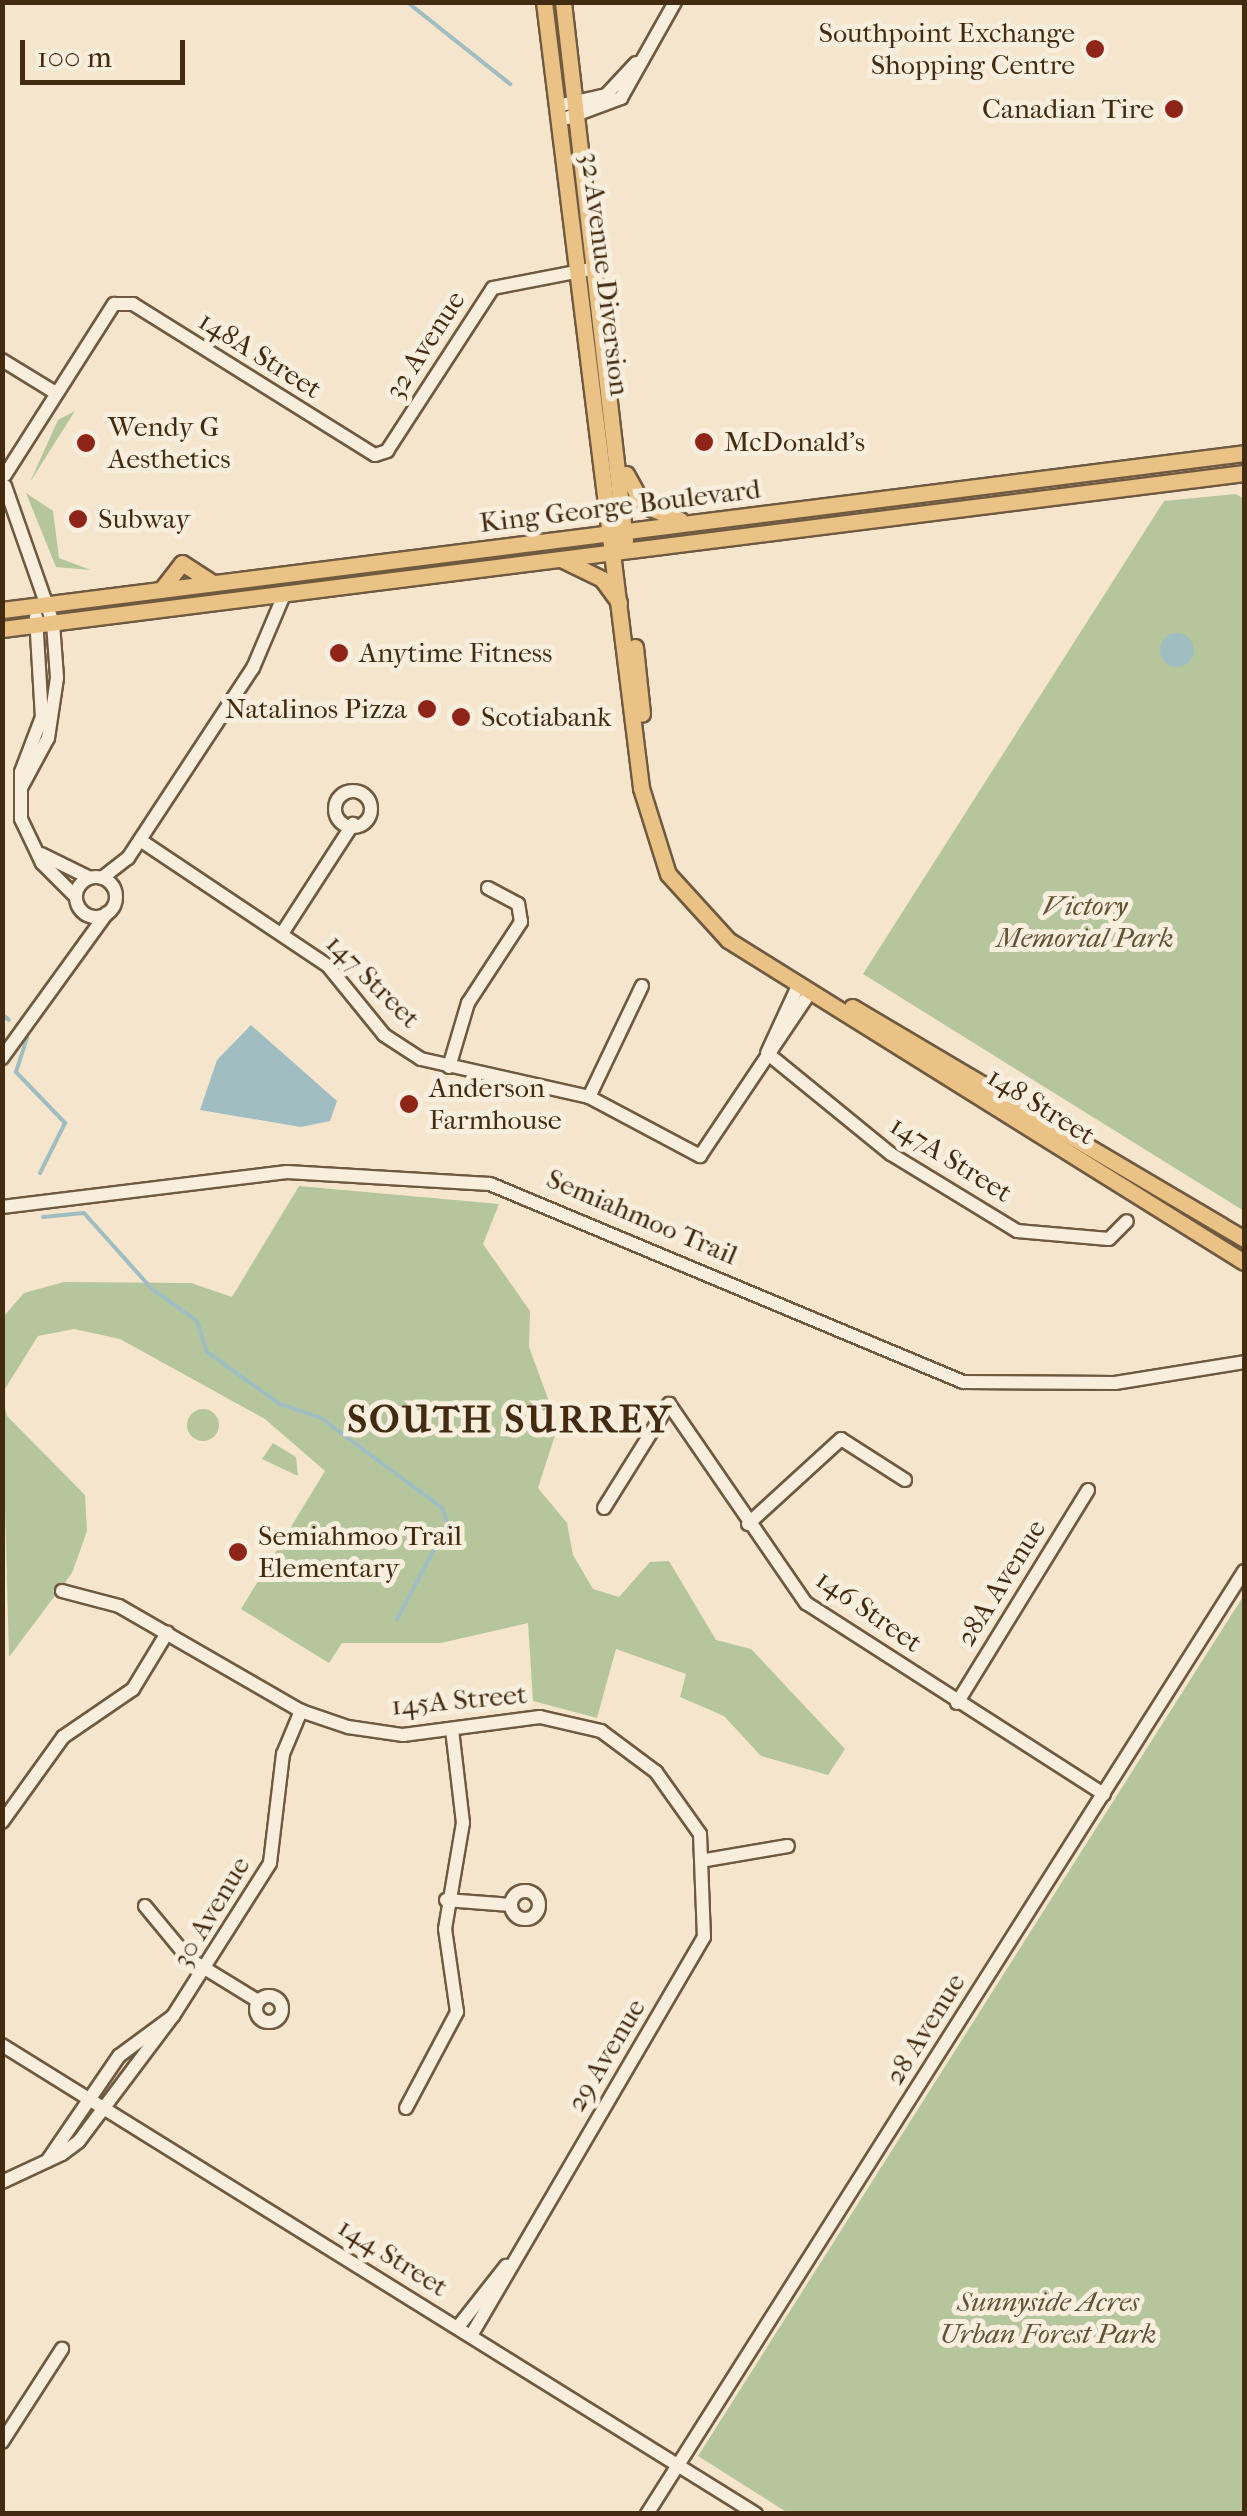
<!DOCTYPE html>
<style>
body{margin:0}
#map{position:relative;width:1247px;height:2516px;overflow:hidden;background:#f4e5cc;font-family:"IM FELL French Canon",serif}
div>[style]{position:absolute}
.green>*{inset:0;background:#b6c69c}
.round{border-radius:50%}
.water>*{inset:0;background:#a0bdc1}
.stream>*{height:4px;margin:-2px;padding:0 2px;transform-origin:2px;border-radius:2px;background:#a0bdc1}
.roads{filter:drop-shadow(2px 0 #6f5a40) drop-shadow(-2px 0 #6f5a40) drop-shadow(0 2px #6f5a40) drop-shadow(0 -2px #6f5a40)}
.minor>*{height:12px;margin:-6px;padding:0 6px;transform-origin:6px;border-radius:6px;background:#f8eede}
.minor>.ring{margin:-6px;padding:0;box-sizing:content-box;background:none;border:12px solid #f8eede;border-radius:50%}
.major>*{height:15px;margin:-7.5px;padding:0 7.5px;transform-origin:7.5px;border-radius:7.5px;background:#eac286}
.dots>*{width:28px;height:28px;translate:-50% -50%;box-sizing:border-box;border:5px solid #f8eede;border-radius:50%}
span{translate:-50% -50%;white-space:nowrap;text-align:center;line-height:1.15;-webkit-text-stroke:10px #f8eede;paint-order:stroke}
.poi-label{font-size:28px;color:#432b11}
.right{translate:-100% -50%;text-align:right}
.left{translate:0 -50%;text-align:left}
.street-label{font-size:28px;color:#432b11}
.park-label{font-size:28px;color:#605234;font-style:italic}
.district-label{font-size:38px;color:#432b11;font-weight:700;letter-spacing:2.5px}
.frame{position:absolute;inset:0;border:5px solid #432b11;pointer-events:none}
.scale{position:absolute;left:20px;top:40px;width:165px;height:45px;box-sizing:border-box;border:5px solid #432b11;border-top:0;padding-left:12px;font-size:30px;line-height:35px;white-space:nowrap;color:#432b11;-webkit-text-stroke:8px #f8eede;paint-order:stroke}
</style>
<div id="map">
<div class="green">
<i style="clip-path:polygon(75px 411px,30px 482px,58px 420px)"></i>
<i style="clip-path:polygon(26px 493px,53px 511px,59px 558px,91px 570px,56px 567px)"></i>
<i style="clip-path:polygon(1236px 494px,1244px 499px,1244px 1211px,863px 974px,1164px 501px)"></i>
<i style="clip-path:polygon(299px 1186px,499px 1204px,483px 1244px,530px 1311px,529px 1347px,558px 1426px,538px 1488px,567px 1523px,573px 1555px,593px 1589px,619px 1597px,650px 1562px,669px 1561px,716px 1640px,751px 1649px,845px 1749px,828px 1775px,761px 1756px,724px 1716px,680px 1697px,686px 1674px,616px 1649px,597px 1718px,533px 1701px,528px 1623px,441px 1643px,342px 1643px,329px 1663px,241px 1609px,325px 1471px,265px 1419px,120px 1339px,74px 1329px,38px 1336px,3px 1392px,3px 1317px,24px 1293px,64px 1282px,191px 1283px,232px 1297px)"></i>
<i style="clip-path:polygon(2px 1393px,7px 1416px,85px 1495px,87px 1531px,72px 1573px,9px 1657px)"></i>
<i class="round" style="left:187px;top:1409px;width:32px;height:32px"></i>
<i style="clip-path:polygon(273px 1443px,296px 1457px,298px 1476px,262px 1459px)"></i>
<i style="clip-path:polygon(1244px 1595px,1244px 2513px,788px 2513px,698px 2456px)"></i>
</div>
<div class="water">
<i class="round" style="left:1160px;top:633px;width:34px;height:34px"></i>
<i style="clip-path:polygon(251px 1025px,337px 1101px,330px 1121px,301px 1127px,200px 1110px,217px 1060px)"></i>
</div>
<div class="stream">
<i style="left:407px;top:2px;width:132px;rotate:38.5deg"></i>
<i style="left:2px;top:1014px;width:9px;rotate:41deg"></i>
<i style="left:27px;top:1038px;width:36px;rotate:108deg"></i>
<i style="left:16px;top:1072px;width:71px;rotate:46.1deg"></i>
<i style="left:65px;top:1123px;width:56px;rotate:116.6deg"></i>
<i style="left:43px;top:1217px;width:41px;rotate:-5.6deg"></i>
<i style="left:84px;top:1213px;width:102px;rotate:48.2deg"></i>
<i style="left:152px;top:1289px;width:55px;rotate:35.4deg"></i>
<i style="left:197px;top:1321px;width:33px;rotate:72deg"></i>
<i style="left:207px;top:1352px;width:90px;rotate:35.5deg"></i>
<i style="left:280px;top:1404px;width:43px;rotate:18.9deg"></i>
<i style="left:321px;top:1418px;width:151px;rotate:36.6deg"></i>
<i style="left:442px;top:1508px;width:17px;rotate:69deg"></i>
<i style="left:448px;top:1524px;width:108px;rotate:118.2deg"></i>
</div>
<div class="roads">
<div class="minor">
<i style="left:566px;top:104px;width:41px;rotate:-12.7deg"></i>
<i style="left:606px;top:95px;width:44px;rotate:-46.8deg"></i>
<i style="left:567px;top:118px;width:58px;rotate:-20.3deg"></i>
<i style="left:621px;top:98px;width:110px;rotate:-60.6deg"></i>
<i style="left:2px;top:360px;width:61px;rotate:31.6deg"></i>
<i style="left:5px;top:475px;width:203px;rotate:-57.5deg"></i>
<i style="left:114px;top:304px;width:19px"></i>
<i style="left:133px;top:304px;width:285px;rotate:32deg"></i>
<i style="left:375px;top:455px;width:13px;rotate:-18deg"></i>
<i style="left:387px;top:451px;width:194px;rotate:-57deg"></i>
<i style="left:493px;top:288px;width:105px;rotate:-11deg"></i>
<i style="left:5px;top:486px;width:145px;rotate:70.7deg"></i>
<i style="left:53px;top:623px;width:55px;rotate:85.8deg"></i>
<i style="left:57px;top:678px;width:61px;rotate:98.5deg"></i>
<i style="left:48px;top:738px;width:57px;rotate:118.4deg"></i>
<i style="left:36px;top:617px;width:100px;rotate:86.6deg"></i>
<i style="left:42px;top:717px;width:59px;rotate:110.9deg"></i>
<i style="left:21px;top:772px;width:47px;rotate:90deg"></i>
<i style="left:21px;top:819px;width:49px;rotate:64.5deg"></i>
<i style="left:42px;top:863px;width:47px;rotate:45deg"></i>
<i class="ring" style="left:335px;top:791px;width:24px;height:24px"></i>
<i style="left:140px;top:840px;width:226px;rotate:33.8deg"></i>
<i style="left:328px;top:966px;width:89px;rotate:50.9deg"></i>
<i style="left:384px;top:1035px;width:44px;rotate:33deg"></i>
<i style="left:421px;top:1059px;width:172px;rotate:12.7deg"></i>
<i style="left:589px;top:1097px;width:126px;rotate:28deg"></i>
<i style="left:700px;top:1156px;width:199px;rotate:-56.1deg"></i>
<i style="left:41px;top:854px;width:52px;rotate:26.1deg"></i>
<i class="ring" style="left:76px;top:877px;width:28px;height:28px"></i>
<i style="left:102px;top:878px;width:33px;rotate:-38deg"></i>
<i style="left:128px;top:858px;width:227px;rotate:-56.7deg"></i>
<i style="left:253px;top:668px;width:79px;rotate:-67deg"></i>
<i style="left:283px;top:932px;width:129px;rotate:-57.1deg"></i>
<i style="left:768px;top:1051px;width:74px;rotate:-65.2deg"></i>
<i style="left:767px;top:1053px;width:160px;rotate:39.2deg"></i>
<i style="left:891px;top:1154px;width:148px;rotate:31.4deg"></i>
<i style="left:1017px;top:1231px;width:92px;rotate:5deg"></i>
<i style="left:1109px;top:1239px;width:25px;rotate:-45deg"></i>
<i style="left:2px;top:1058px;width:179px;rotate:-54.1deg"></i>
<i style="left:449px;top:1067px;width:67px;rotate:-73.5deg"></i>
<i style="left:468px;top:1003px;width:97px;rotate:-56.8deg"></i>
<i style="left:521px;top:922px;width:18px;rotate:-99deg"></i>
<i style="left:518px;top:904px;width:34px;rotate:-152deg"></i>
<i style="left:589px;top:1097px;width:123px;rotate:-64.5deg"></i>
<i style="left:2px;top:1207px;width:287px;rotate:-7deg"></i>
<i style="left:287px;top:1172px;width:203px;rotate:3.4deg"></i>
<i style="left:490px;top:1184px;width:513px;rotate:22.71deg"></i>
<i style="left:963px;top:1382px;width:152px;rotate:0.4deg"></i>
<i style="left:1115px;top:1383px;width:131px;rotate:-9.2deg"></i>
<i style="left:604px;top:1508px;width:123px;rotate:-58deg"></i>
<i style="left:669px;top:1404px;width:242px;rotate:55.5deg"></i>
<i style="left:806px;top:1603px;width:354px;rotate:32.7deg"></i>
<i style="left:748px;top:1524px;width:126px;rotate:-42.4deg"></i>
<i style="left:841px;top:1439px;width:76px;rotate:32.6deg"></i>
<i style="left:62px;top:1591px;width:59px;rotate:14.7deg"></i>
<i style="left:119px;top:1606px;width:210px;rotate:30deg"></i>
<i style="left:301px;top:1711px;width:50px;rotate:18.8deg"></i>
<i style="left:348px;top:1727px;width:56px;rotate:8.3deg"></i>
<i style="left:403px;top:1735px;width:138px;rotate:-7.5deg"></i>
<i style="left:540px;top:1717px;width:63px;rotate:12.9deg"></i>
<i style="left:601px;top:1731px;width:69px;rotate:36.7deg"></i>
<i style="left:656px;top:1772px;width:76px;rotate:54.6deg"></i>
<i style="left:700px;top:1834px;width:103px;rotate:87.8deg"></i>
<i style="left:704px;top:1937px;width:461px;rotate:120.3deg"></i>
<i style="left:957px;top:1703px;width:250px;rotate:-58.4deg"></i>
<i style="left:2px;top:1822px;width:105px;rotate:-54.3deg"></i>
<i style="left:63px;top:1737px;width:85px;rotate:-34.4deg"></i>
<i style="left:133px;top:1689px;width:66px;rotate:-58.7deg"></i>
<i style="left:706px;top:1860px;width:83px;rotate:-9.7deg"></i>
<i class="ring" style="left:511px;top:1891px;width:16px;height:16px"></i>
<i style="left:446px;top:1900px;width:65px;rotate:4.4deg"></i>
<i style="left:145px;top:1906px;width:67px;rotate:50.4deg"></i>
<i style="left:188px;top:1958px;width:82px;rotate:31.6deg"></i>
<i class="ring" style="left:256px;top:1996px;width:14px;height:14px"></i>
<i style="left:173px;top:2016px;width:181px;rotate:-57.6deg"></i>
<i style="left:270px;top:1863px;width:110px;rotate:-83.2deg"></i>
<i style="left:283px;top:1754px;width:47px;rotate:-67.3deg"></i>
<i style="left:2px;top:2045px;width:888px;rotate:31.88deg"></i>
<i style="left:406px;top:2108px;width:109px;rotate:-62deg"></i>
<i style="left:457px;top:2012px;width:84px;rotate:-98.2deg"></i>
<i style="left:445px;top:1929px;width:108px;rotate:-80.4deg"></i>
<i style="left:463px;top:1823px;width:94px;rotate:-96.7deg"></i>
<i style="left:2px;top:2182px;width:66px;rotate:-25deg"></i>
<i style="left:62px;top:2154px;width:21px;rotate:-37deg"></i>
<i style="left:79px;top:2141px;width:156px;rotate:-53.1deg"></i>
<i style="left:173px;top:2016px;width:67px;rotate:143.5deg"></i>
<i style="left:119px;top:2056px;width:127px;rotate:124.4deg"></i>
<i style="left:458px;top:2327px;width:78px;rotate:-51.8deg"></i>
<i style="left:2px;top:2442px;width:111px;rotate:-57.2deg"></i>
<i style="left:647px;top:2514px;width:1116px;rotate:-57.66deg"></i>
</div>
<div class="major">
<i style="left:544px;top:2px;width:792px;rotate:82.96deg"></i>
<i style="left:641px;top:788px;width:90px;rotate:72.6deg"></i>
<i style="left:668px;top:874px;width:89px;rotate:47.7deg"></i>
<i style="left:728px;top:940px;width:608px;rotate:31.97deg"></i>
<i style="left:563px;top:2px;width:542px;rotate:83.43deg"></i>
<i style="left:626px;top:474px;width:35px;rotate:61deg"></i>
<i style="left:643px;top:505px;width:40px;rotate:22deg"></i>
<i style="left:563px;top:560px;width:43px;rotate:26deg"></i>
<i style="left:602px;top:579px;width:29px;rotate:54deg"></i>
<i style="left:161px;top:590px;width:34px;rotate:-52deg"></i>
<i style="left:182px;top:563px;width:35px;rotate:33deg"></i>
<i style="left:2px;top:610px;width:1252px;rotate:-7.2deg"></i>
<i style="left:2px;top:629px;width:1252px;rotate:-7.16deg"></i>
<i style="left:635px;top:647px;width:67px;rotate:84deg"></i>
<i style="left:852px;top:1007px;width:456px;rotate:30.6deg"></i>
</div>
</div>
<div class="dots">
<i style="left:1095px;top:49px;background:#8f2418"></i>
<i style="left:1174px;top:109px;background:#8f2418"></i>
<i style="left:704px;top:442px;background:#8f2418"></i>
<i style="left:86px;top:443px;background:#8f2418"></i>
<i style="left:78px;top:519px;background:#8f2418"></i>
<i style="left:339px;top:653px;background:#8f2418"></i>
<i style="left:427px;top:709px;background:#8f2418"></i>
<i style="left:461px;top:717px;background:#8f2418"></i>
<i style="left:409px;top:1104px;background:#8f2418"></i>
<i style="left:238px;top:1552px;background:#8f2418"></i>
</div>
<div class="poi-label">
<span class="right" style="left:1075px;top:49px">Southpoint Exchange<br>Shopping Centre</span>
<span class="right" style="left:1154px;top:109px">Canadian Tire</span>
<span class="left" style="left:108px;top:443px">Wendy G<br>Aesthetics</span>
<span class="left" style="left:724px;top:442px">McDonald's</span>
<span class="left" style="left:98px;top:519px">Subway</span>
<span class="left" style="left:359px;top:653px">Anytime Fitness</span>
<span class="right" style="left:407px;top:709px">Natalinos Pizza</span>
<span class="left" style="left:481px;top:717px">Scotiabank</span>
<span class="left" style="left:429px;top:1104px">Anderson<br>Farmhouse</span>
<span class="left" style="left:258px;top:1552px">Semiahmoo Trail<br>Elementary</span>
</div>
<div class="street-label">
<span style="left:605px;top:274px;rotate:83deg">32 Avenue Diversion</span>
<span style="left:425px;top:345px;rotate:-57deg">32 Avenue</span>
<span style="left:260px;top:355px;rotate:32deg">148A Street</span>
<span style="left:620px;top:506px;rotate:-7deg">King George Boulevard</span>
<span style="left:373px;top:981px;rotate:45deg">147 Street</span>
<span style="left:1041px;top:1106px;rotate:32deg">148 Street</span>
<span style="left:951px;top:1159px;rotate:32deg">147A Street</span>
<span style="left:642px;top:1217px;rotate:23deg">Semiahmoo Trail</span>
<span style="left:1001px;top:1583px;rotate:-58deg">28A Avenue</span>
<span style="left:869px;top:1611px;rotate:35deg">146 Street</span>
<span style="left:459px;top:1700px;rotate:-5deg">145A Street</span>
<span style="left:211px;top:1912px;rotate:-59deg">30 Avenue</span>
<span style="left:925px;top:2029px;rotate:-58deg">28 Avenue</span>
<span style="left:606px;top:2055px;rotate:-59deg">29 Avenue</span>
<span style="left:393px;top:2257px;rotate:32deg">144 Street</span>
</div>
<div class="park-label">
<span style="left:1085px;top:922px">Victory<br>Memorial Park</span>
<span style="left:1048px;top:2318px">Sunnyside Acres<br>Urban Forest Park</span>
</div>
<div class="district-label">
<span style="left:510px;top:1420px">SOUTH SURREY</span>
</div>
<div class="frame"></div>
<div class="scale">100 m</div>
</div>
